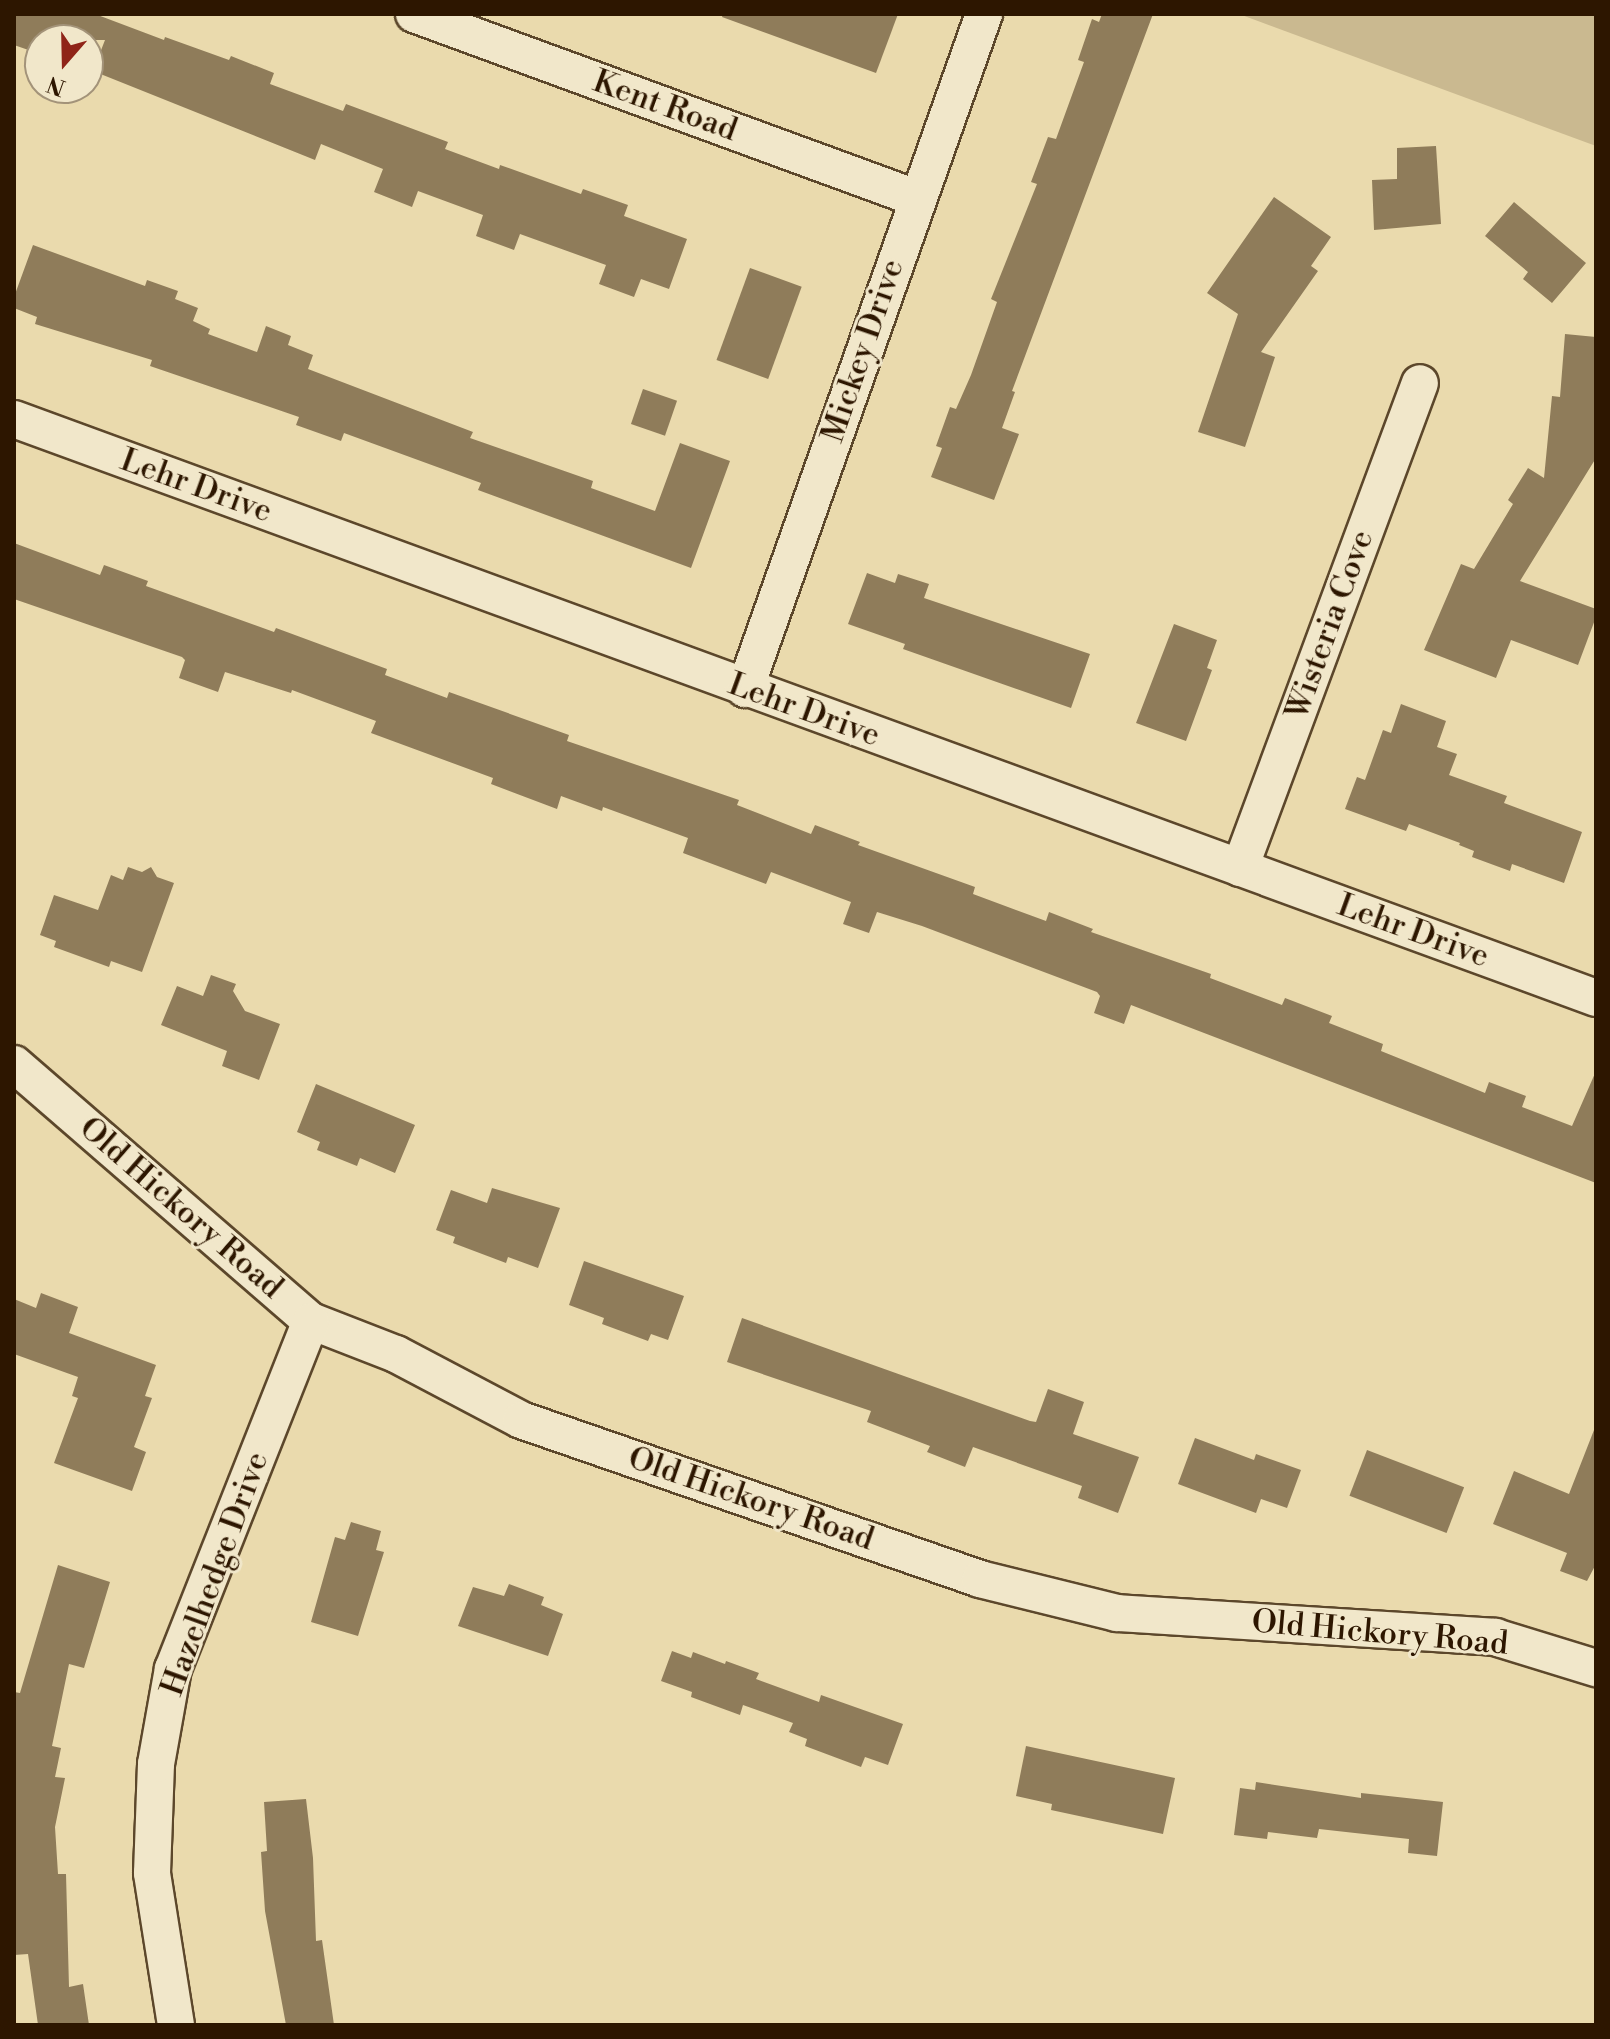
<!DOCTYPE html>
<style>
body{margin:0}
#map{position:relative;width:1610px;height:2039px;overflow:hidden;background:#eadaad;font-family:"Libre Bodoni",serif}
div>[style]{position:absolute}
.green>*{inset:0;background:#cab990}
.building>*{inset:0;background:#8f7c5a;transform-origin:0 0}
.roads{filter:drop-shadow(2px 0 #5c472b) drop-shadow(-2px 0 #5c472b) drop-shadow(0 2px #5c472b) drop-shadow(0 -2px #5c472b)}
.minor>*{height:36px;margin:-18px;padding:0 18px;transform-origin:18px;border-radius:18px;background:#f1e7ca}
span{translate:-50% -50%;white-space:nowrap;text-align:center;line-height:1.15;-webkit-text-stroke:6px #f1e7ca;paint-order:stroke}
.street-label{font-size:32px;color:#2d1600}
.frame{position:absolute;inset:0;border:16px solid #2d1600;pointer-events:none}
.north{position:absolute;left:24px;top:24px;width:80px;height:80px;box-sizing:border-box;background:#f1e7ca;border:2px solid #a39379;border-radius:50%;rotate:200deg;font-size:22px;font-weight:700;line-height:32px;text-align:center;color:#2d1600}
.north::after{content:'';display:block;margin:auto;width:28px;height:36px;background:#8f2418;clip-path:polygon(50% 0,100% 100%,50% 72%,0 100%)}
</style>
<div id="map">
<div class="green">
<i style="clip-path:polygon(1239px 14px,1596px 14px,1596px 146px)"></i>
</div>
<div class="building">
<i style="clip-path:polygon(14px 14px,95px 14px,164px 40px,165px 37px,229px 60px,231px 56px,274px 73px,270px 84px,343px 111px,346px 104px,448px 142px,445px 149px,499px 169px,500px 165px,581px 194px,583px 189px,628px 205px,624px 216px,687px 239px,669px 289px,641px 279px,634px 297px,599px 284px,606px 265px,520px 234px,514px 250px,476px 236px,483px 215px,418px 191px,412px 207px,374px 192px,383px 169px,321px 144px,315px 160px,93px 71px,105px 40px,40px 40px,40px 54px,14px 45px)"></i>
<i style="clip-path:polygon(723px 14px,898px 14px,876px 73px,722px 17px)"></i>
<i style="clip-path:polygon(1102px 14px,1153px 14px,1012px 391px,1015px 392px,1002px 428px,1019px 434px,994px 500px,931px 477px,942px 448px,936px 446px,950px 407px,956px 409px,971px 375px,997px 302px,991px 299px,1037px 184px,1031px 182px,1048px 137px,1056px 139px,1084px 62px,1078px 60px,1092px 19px,1099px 22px)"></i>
<i style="clip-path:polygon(1436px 146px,1441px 224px,1374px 230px,1372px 180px,1397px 179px,1397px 148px)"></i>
<i style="clip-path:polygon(1274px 197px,1331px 237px,1311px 266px,1318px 271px,1261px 352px,1275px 357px,1245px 447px,1198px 432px,1238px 314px,1207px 293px)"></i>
<i style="clip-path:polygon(1514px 202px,1586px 263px,1552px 303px,1523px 279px,1528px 272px,1485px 236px)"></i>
<i style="clip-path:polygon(33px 245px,145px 286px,147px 280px,178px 291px,175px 299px,198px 308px,193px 321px,210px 329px,208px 334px,257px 352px,266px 326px,291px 336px,288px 345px,313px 355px,308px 369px,473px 432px,470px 438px,593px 481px,591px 488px,655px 511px,680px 443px,730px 461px,691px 568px,478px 490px,481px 483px,344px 433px,341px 441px,296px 425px,299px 417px,150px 366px,152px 360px,35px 324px,37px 317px,14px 308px,14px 297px)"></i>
<i style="left:750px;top:268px;width:55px;height:98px;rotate:20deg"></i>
<i style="clip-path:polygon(1565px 334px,1596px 337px,1596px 458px,1520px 581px,1596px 609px,1596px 617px,1578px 665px,1511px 640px,1496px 678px,1424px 650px,1461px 564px,1474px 569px,1513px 504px,1508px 500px,1528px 468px,1544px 478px,1552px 396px,1560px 397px)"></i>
<i style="left:643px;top:389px;width:36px;height:37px;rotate:19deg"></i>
<i style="clip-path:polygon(14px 543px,100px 575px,104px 565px,148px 581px,146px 586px,274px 632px,276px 628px,387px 669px,385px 675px,447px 698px,449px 692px,569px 735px,567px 741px,739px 800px,737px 805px,811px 834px,815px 825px,860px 842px,858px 845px,975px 887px,973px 894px,1046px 921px,1049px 912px,1093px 929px,1091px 932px,1211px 974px,1210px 978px,1282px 1005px,1285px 998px,1332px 1016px,1329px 1023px,1383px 1044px,1381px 1051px,1485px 1093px,1489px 1082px,1526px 1096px,1522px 1107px,1572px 1126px,1596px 1071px,1596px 1183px,1131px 1005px,1124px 1024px,1094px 1013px,1100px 996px,1097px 992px,922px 926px,877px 912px,869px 933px,843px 924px,851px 902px,771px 872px,766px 884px,683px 853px,688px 838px,603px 807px,602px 811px,561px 796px,557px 809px,491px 784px,493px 778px,371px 733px,376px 721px,292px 690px,291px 693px,225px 672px,218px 692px,179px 678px,185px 660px,182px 657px,14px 599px)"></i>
<i style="clip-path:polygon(867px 573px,895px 583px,898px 574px,929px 584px,924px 598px,1090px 654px,1071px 708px,903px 649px,905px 644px,848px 624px)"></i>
<i style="clip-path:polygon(1174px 624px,1217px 640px,1207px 668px,1212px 670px,1186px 741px,1136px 723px)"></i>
<i style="clip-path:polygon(1401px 704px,1446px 721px,1437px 747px,1457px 754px,1449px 775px,1507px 796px,1504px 803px,1582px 832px,1564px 883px,1512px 864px,1510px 871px,1472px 857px,1474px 851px,1459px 845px,1460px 843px,1409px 824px,1406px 831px,1345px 809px,1357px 777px,1365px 780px,1383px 730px,1391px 733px)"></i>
<i style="clip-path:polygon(128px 867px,142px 872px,151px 867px,157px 877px,174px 883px,142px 972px,111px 961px,109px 967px,54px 947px,56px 941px,40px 935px,54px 895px,98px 910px,111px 875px,123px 880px)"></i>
<i style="clip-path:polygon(211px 975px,236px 984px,233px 991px,245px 1011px,280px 1024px,259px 1080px,222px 1066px,227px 1051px,161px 1025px,177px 986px,203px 996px)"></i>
<i style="clip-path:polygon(316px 1084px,415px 1125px,395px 1173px,360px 1158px,357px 1166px,317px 1150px,320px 1142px,297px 1132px)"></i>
<i style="clip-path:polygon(492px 1188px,560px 1208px,538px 1268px,508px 1257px,506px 1263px,453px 1243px,455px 1237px,436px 1230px,451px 1190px,487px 1203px)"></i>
<i style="clip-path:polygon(584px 1261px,684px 1296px,668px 1340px,651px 1334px,648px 1341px,602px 1324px,604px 1318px,569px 1305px)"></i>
<i style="clip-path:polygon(41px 1293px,78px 1307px,69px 1333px,156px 1365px,145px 1396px,152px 1398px,134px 1447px,146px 1452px,132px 1491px,54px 1463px,78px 1398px,72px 1396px,78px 1377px,14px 1354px,14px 1299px,36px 1308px)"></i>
<i style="clip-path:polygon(742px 1318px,1030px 1421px,1036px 1422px,1048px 1389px,1084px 1402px,1073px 1434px,1139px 1457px,1118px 1513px,1078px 1498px,1082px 1486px,973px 1447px,965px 1467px,927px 1452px,930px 1446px,867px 1422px,871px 1411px,727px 1362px)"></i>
<i style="clip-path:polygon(1594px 1430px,1596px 1564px,1587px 1581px,1560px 1571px,1567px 1553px,1493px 1524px,1514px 1471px,1569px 1494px)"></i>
<i style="clip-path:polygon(1195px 1438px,1254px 1460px,1256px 1454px,1301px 1470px,1287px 1508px,1261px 1499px,1256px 1513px,1178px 1484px)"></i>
<i style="left:1367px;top:1450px;width:104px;height:49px;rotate:21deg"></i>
<i style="clip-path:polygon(351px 1522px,381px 1531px,376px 1550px,384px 1552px,358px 1636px,311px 1622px,335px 1537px,345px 1540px)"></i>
<i style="clip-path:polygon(58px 1565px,110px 1582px,84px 1668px,69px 1664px,52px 1746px,61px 1748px,55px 1777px,65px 1778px,55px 1827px,58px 1874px,66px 1874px,69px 1987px,83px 1984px,89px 2025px,38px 2025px,28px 1954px,14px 1955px,14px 1692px,20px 1693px)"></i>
<i style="clip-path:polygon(509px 1584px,544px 1597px,541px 1605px,563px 1614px,548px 1656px,458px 1626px,473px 1587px,504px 1596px)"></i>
<i style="clip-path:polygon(672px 1651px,691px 1658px,693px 1652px,725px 1664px,726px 1661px,759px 1673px,756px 1679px,819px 1702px,821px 1695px,903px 1724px,888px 1765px,865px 1757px,861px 1767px,805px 1746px,807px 1739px,789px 1732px,793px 1723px,743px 1705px,740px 1715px,691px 1697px,692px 1692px,661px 1681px)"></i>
<i style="clip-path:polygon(1026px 1746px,1175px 1778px,1163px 1834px,1051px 1810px,1052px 1804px,1016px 1796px)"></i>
<i style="clip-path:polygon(1256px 1782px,1361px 1798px,1361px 1793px,1443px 1802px,1437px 1856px,1408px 1853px,1409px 1839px,1319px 1829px,1317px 1838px,1268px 1832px,1267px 1839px,1234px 1835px,1240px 1788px,1255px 1790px)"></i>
<i style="clip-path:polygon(306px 1799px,313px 1858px,316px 1941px,322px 1940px,334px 2025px,286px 2025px,265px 1911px,261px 1852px,267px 1851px,264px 1802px)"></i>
</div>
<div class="roads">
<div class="minor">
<i style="left:414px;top:14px;width:535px;rotate:20.13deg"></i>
<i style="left:14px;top:419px;width:1685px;rotate:20.1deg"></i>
<i style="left:745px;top:689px;width:716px;rotate:-70.5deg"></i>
<i style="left:1240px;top:868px;width:517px;rotate:-69.64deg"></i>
<i style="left:14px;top:1064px;width:393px;rotate:40.9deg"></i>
<i style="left:311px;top:1321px;width:91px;rotate:21.2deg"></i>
<i style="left:396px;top:1354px;width:141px;rotate:27.8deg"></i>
<i style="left:521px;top:1420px;width:486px;rotate:19.1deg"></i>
<i style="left:980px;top:1579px;width:141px;rotate:13.9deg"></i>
<i style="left:1117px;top:1613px;width:379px;rotate:3.6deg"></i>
<i style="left:1495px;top:1637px;width:106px;rotate:17.1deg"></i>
<i style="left:176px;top:2025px;width:154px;rotate:-99deg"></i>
<i style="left:152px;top:1873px;width:109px;rotate:-87.9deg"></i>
<i style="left:156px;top:1764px;width:97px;rotate:-79.9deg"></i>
<i style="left:173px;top:1669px;width:374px;rotate:-68.4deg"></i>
</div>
</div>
<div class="street-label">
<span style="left:665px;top:106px;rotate:20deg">Kent Road</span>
<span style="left:863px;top:351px;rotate:-71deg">Mickey Drive</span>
<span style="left:196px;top:486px;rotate:20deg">Lehr Drive</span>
<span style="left:1330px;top:625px;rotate:-70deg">Wisteria Cove</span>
<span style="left:804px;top:710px;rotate:20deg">Lehr Drive</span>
<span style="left:1413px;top:931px;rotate:20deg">Lehr Drive</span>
<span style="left:181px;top:1208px;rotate:41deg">Old Hickory Road</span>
<span style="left:751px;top:1499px;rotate:19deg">Old Hickory Road</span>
<span style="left:215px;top:1574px;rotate:-70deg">Hazelhedge Drive</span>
<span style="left:1380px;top:1633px;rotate:5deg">Old Hickory Road</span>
</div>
<div class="frame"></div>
<div class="north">N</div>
</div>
